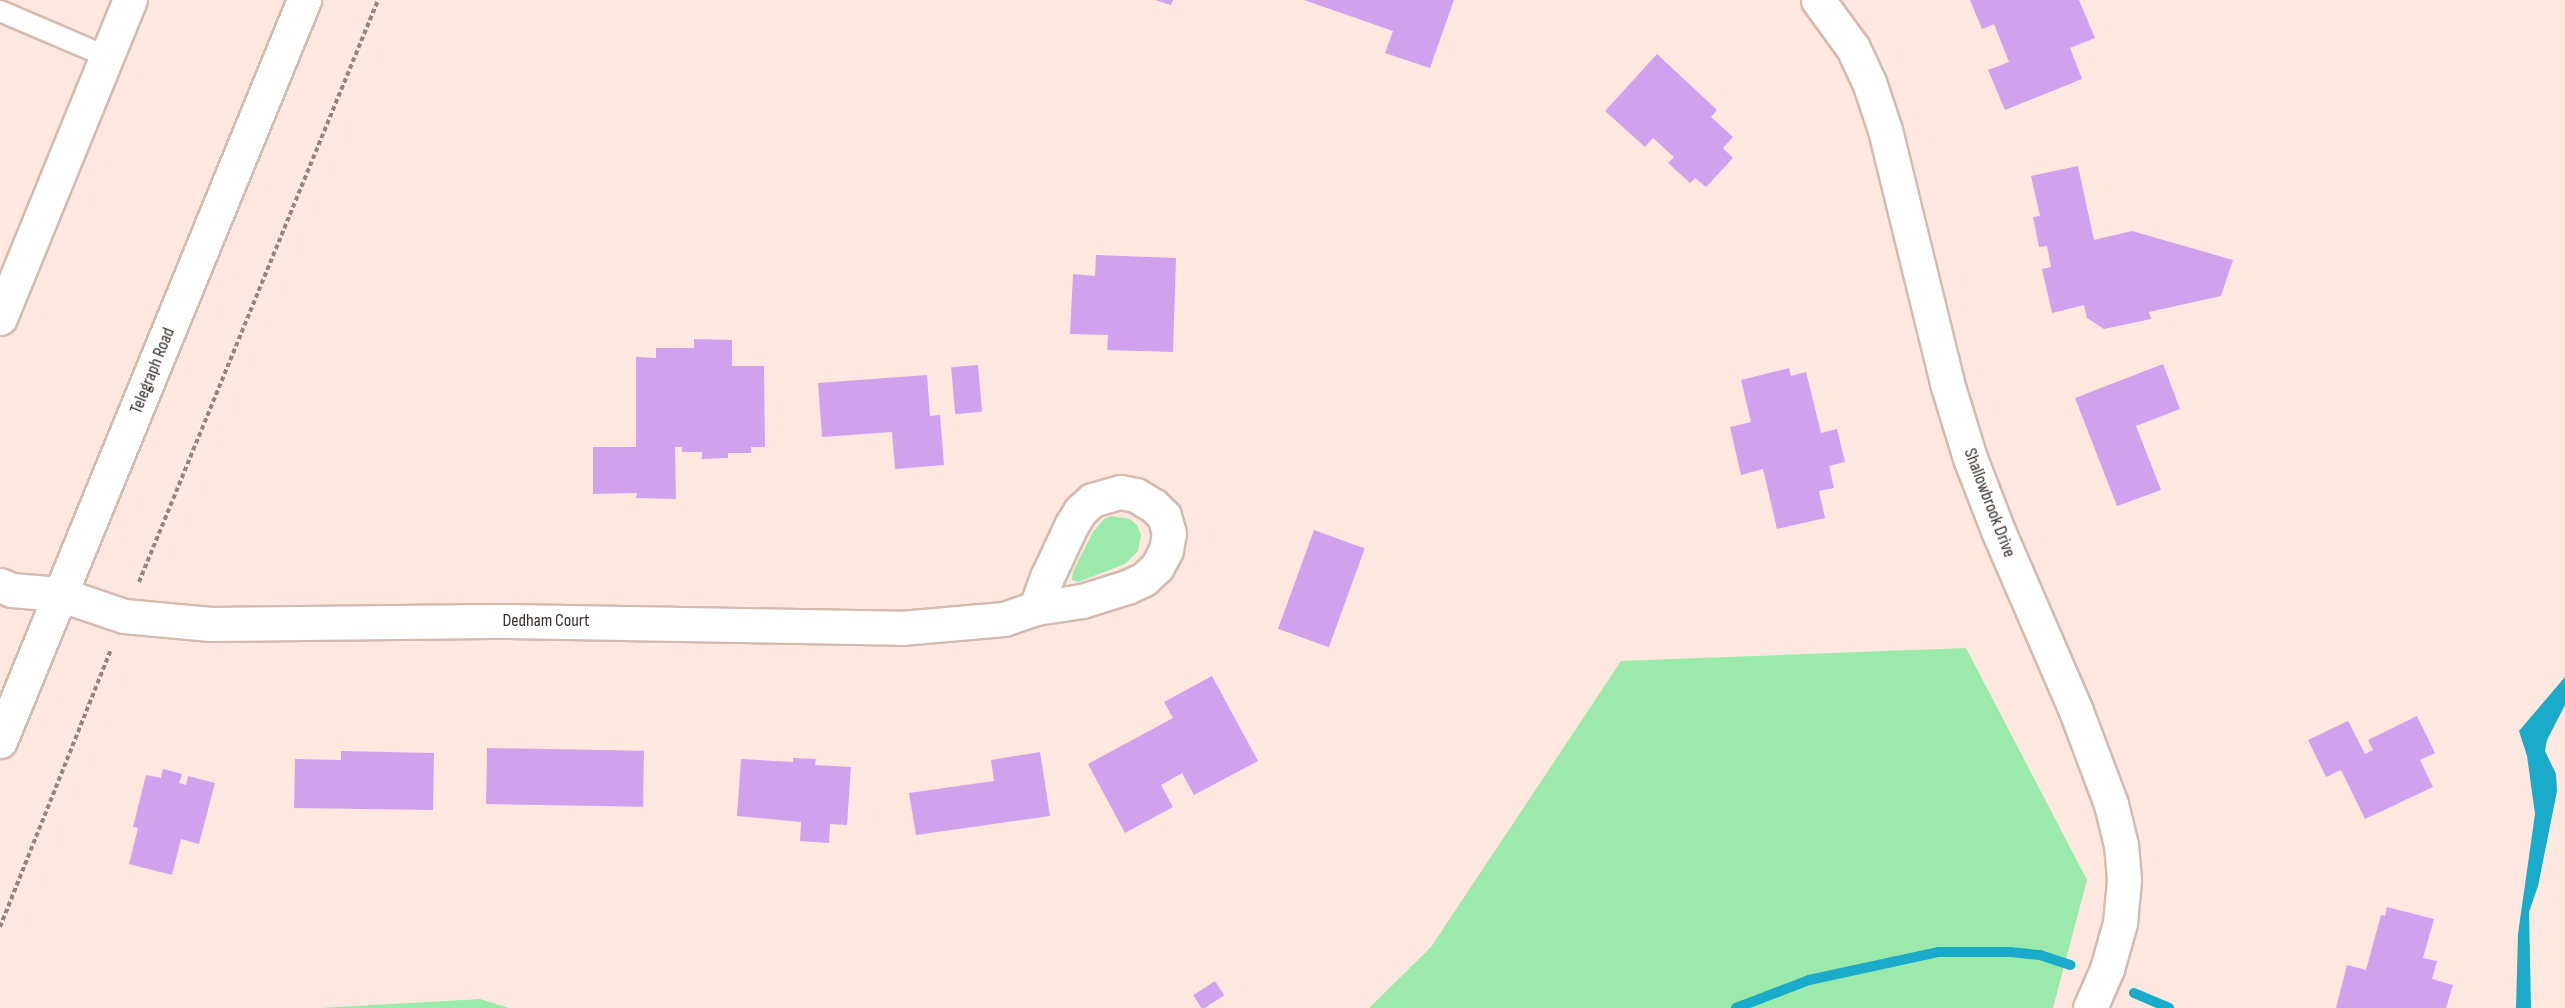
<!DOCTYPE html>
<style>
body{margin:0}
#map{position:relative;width:2565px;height:1008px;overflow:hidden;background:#fee8df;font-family:"Sofia Sans Condensed",sans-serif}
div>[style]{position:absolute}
.green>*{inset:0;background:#9beaac}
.water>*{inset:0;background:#1aaaca}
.stream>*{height:10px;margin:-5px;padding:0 5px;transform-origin:5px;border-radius:5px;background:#1aaaca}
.building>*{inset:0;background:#d2a1ed;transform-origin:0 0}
.path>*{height:4px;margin-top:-2px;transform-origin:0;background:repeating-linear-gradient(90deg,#94847d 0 4.5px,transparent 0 7.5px)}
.roads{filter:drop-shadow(2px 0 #d5bab0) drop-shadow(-2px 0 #d5bab0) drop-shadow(0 2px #d5bab0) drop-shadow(0 -2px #d5bab0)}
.service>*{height:20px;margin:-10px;padding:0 10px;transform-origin:10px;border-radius:10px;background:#fff}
.minor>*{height:33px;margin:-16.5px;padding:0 16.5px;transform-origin:16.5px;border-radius:16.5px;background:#fff}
.trunk>*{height:33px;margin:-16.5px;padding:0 16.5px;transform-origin:16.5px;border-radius:16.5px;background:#fff}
span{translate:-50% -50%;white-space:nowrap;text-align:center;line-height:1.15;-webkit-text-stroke:5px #fff;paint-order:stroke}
.street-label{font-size:18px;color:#3a2f2b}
</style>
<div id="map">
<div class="green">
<i style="clip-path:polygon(1111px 516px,1130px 519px,1137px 525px,1141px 535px,1138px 551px,1125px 564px,1078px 582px,1072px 580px,1073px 571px,1093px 532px,1104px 519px)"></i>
<i style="clip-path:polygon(1966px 648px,2087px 880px,2053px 1008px,1369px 1008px,1431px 947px,1621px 661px)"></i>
<i style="clip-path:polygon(480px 999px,509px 1008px,320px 1008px)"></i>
</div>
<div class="water">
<i style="clip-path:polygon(2565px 677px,2565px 705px,2547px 740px,2545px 751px,2556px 774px,2557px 791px,2538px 886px,2529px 912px,2531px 1008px,2516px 1008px,2518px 934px,2535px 814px,2527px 756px,2519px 731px)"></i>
</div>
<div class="stream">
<i style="left:2134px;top:993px;width:38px;rotate:23deg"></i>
<i style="left:1736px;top:1008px;width:78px;rotate:-21deg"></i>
<i style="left:1809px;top:980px;width:133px;rotate:-12.2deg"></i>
<i style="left:1939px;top:952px;width:71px"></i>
<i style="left:2010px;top:952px;width:30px;rotate:6deg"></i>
<i style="left:2040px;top:955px;width:32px;rotate:18deg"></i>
</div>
<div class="building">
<i style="clip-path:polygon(1155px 0,1173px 0,1171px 5px)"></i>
<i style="clip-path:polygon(1304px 0,1454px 0,1430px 68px,1385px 53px,1393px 31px)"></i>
<i style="clip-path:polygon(1970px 0,2079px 0,2095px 38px,2070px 48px,2082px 79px,2005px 110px,1988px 70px,2009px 62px,1994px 24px,1982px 29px)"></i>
<i style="clip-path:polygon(1657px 54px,1717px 110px,1711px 117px,1733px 137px,1723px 148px,1733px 158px,1706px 187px,1695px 178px,1690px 183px,1668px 163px,1674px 157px,1653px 138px,1645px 147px,1605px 111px)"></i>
<i style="clip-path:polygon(2078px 166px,2094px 240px,2132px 231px,2233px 260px,2221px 296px,2149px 312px,2151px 319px,2104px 329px,2087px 318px,2084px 305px,2052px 313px,2042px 269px,2051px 267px,2047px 246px,2039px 247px,2033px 217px,2040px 216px,2031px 176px)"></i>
<i style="clip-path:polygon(1096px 255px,1176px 258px,1173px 352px,1107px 350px,1108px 335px,1070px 334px,1073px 274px,1095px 276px)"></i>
<i style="clip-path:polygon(694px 339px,732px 340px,732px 366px,764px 366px,765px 447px,751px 447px,751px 453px,728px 453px,728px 458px,702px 459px,702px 452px,682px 452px,682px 447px,675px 447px,676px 499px,636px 498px,637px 493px,593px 494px,593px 447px,636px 447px,636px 357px,656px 358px,656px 348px,694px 348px)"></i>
<i style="clip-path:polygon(2163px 364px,2180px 409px,2136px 426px,2161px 490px,2117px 506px,2075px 398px)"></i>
<i style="left:978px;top:365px;width:47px;height:27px;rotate:85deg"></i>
<i style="clip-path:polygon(1789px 368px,1791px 376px,1806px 372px,1821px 433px,1837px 429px,1845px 462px,1829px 466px,1834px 488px,1819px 491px,1825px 518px,1777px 529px,1763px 469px,1741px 475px,1730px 427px,1751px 422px,1741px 380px)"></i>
<i style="clip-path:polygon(927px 375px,930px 416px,940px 415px,944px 465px,895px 469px,892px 432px,822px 437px,818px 383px)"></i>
<i style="left:1314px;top:530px;width:54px;height:105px;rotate:20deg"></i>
<i style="clip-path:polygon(1212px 676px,1258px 761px,1194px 795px,1182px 773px,1161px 785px,1173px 807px,1125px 833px,1088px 764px,1173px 718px,1164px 702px)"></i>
<i style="clip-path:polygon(2417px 716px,2435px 753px,2420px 760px,2433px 787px,2365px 819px,2341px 770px,2326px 777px,2308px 740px,2348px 721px,2365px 754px,2373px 750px,2368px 740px)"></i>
<i style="left:487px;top:748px;width:157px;height:56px;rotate:1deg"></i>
<i style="clip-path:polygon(341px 751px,434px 753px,433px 810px,294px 808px,295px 759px,341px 760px)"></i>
<i style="clip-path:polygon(1040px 752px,1050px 816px,916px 835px,909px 793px,994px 781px,991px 760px)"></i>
<i style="clip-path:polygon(793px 758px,816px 759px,815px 765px,851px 767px,847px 825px,830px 824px,829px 843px,800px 841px,801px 822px,737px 816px,741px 759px,793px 762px)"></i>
<i style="clip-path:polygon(163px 769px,182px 774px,179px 783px,186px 785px,188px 776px,215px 783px,199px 844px,181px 839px,172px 875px,129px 864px,138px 828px,133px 827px,146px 775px,161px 778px)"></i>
<i style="clip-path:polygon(2387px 907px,2434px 919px,2423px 958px,2437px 961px,2432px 979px,2453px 985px,2446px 1008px,2336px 1008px,2347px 965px,2366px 970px,2381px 915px,2385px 916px)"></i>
<i style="left:1215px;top:981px;width:17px;height:26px;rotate:57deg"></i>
</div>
<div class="path">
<i style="left:139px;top:582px;width:629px;rotate:-67.67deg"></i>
<i style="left:0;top:927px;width:298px;rotate:-68.2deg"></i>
</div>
<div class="roads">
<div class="service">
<i style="left:0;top:11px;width:117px;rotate:23.1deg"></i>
</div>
<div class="minor">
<i style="left:1818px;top:0;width:59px;rotate:53.9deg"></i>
<i style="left:1853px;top:48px;width:38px;rotate:65deg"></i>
<i style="left:1869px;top:82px;width:51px;rotate:71.6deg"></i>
<i style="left:1885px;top:130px;width:260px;rotate:76.2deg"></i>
<i style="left:1947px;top:383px;width:78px;rotate:73deg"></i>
<i style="left:1970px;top:458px;width:80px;rotate:68.9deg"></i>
<i style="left:1999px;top:533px;width:194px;rotate:66.6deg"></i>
<i style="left:2076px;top:711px;width:99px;rotate:69.4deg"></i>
<i style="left:2111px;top:804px;width:42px;rotate:76.3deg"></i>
<i style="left:2121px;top:845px;width:35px;rotate:85deg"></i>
<i style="left:2124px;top:880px;width:43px;rotate:95.3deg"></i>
<i style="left:2120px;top:923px;width:48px;rotate:105.8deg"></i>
<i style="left:2107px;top:969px;width:43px;rotate:113.6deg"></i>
<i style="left:59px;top:594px;width:69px;rotate:18.7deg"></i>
<i style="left:124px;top:616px;width:87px;rotate:5.3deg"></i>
<i style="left:211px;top:624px;width:297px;rotate:-0.6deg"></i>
<i style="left:508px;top:621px;width:393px;rotate:1deg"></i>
<i style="left:901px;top:628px;width:103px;rotate:-5deg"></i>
<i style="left:1004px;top:619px;width:34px;rotate:-19deg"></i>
<i style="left:1036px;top:608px;width:47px;rotate:-8.7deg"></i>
<i style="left:1082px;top:601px;width:47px;rotate:-17.3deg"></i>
<i style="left:1127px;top:587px;width:19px;rotate:-25deg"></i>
<i style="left:1144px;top:579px;width:18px;rotate:-43deg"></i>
<i style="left:1157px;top:567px;width:19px;rotate:-62deg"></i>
<i style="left:1166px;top:550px;width:17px;rotate:-80deg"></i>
<i style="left:1169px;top:533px;width:18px;rotate:-106deg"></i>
<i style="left:1164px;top:516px;width:14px;rotate:-135deg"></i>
<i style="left:1154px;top:506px;width:21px;rotate:-149deg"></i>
<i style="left:1136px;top:495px;width:16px;rotate:-169deg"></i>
<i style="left:1120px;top:492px;width:29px;rotate:164deg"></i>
<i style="left:1092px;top:500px;width:16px;rotate:137deg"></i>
<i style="left:1080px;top:511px;width:17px;rotate:121deg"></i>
<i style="left:1071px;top:526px;width:56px;rotate:115.2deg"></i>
<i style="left:1047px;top:577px;width:33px;rotate:110deg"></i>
</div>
<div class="trunk">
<i style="left:0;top:318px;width:344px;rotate:-67.8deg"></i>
<i style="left:0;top:585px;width:13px;rotate:23deg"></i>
<i style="left:12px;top:590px;width:47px;rotate:4.9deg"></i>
<i style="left:0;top:741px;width:801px;rotate:-67.69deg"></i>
</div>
</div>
<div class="street-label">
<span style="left:153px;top:371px;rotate:-68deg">Telegraph Road</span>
<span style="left:1989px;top:503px;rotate:69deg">Shallowbrook Drive</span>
<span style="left:546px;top:621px">Dedham Court</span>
</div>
</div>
